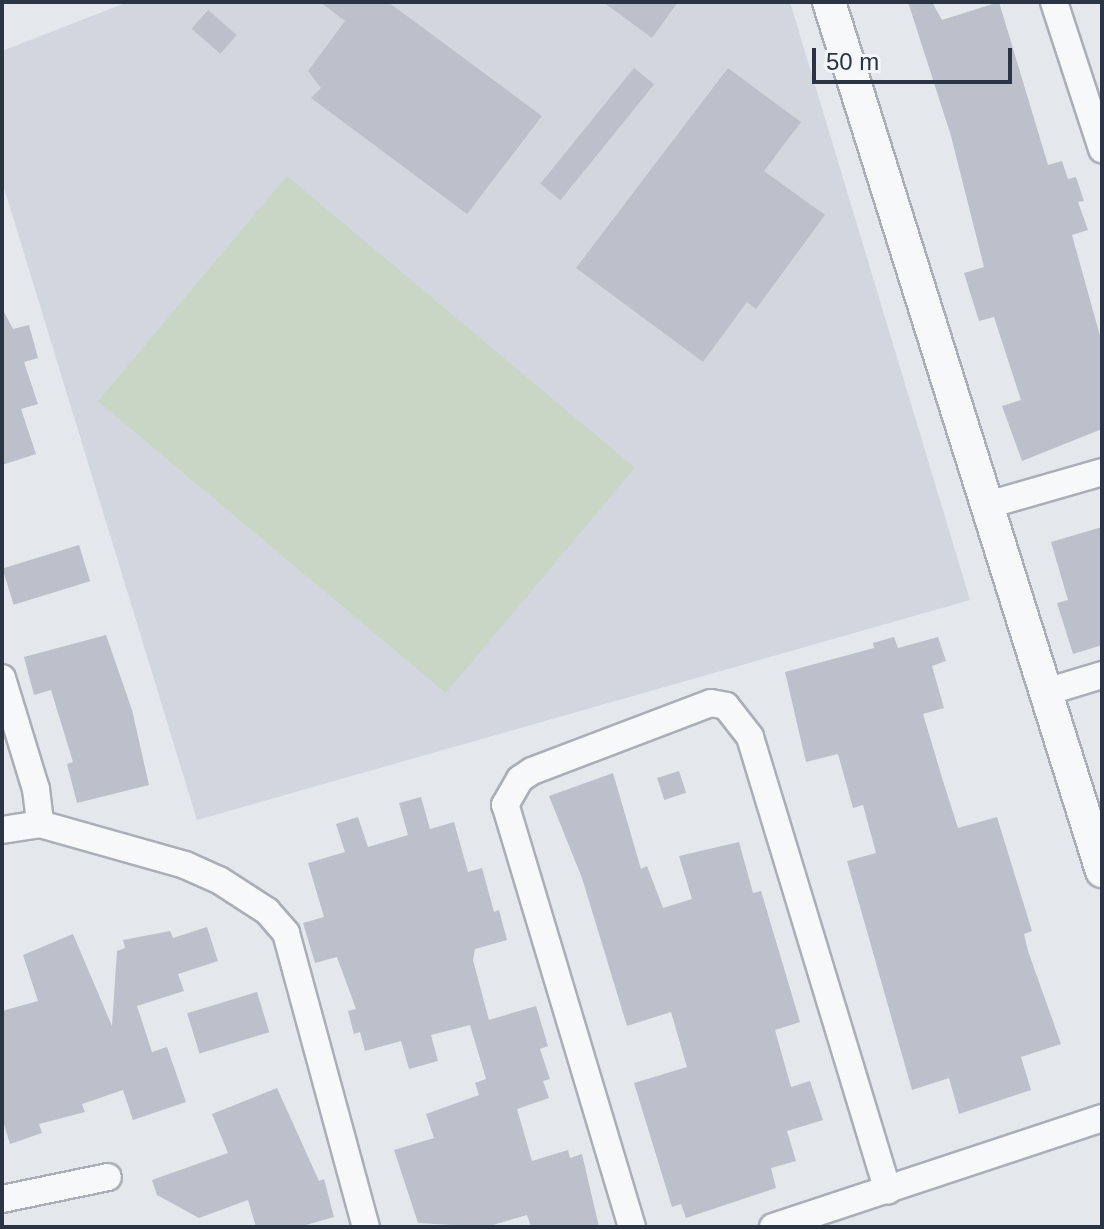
<!DOCTYPE html>
<style>
body{margin:0}
#map{position:relative;width:1104px;height:1229px;overflow:hidden;background:#e4e7ec;font-family:Helvetica,sans-serif}
div>[style]{position:absolute}
.built>*{inset:0;background:#d2d6de}
.green>*{inset:0;background:#c9d6c5;transform-origin:0 0}
.building>*{inset:0;background:#bbc0ca;transform-origin:0 0}
.roads{filter:drop-shadow(2px 0 #a9aeb7) drop-shadow(-2px 0 #a9aeb7) drop-shadow(0 2px #a9aeb7) drop-shadow(0 -2px #a9aeb7)}
.minor>*{height:26px;margin:-13px;padding:0 13px;transform-origin:13px;border-radius:13px;background:#f7f8fa}
.tertiary>*{height:32px;margin:-16px;padding:0 16px;transform-origin:16px;border-radius:16px;background:#f7f8fa}
span{translate:-50% -50%;white-space:nowrap;text-align:center;line-height:1.15;-webkit-text-stroke:6px #f4f6f9;paint-order:stroke}
.frame{position:absolute;inset:0;border:4px solid #2b3445;pointer-events:none}
.scale{position:absolute;left:812px;top:48px;width:200px;height:36px;box-sizing:border-box;border:4px solid #2b3445;border-top:0;padding-left:10px;font-size:24px;line-height:28px;white-space:nowrap;color:#2b3445;-webkit-text-stroke:6px #f4f6f9;paint-order:stroke}
</style>
<div id="map">
<div class="built">
<i style="clip-path:polygon(128px 2px,790px 2px,970px 600px,197px 820px,2px 181px,2px 51px)"></i>
</div>
<div class="green">
<i style="left:287px;top:176px;width:454px;height:294px;rotate:40deg"></i>
</div>
<div class="building">
<i style="clip-path:polygon(320px 2px,388px 2px,542px 116px,467px 214px,311px 98px,321px 88px,308px 71px,345px 21px)"></i>
<i style="clip-path:polygon(603px 2px,678px 2px,652px 38px)"></i>
<i style="clip-path:polygon(908px 2px,932px 2px,942px 20px,999px 2px,1048px 165px,1062px 161px,1068px 179px,1076px 177px,1084px 201px,1078px 202px,1088px 230px,1072px 235px,1102px 343px,1102px 429px,1022px 461px,1002px 406px,1021px 400px,994px 317px,979px 321px,964px 273px,984px 267px,951px 136px)"></i>
<i style="left:208px;top:10px;width:38px;height:25px;rotate:41deg"></i>
<i style="left:634px;top:68px;width:26px;height:149px;rotate:39deg"></i>
<i style="clip-path:polygon(728px 68px,801px 122px,764px 171px,825px 215px,756px 309px,747px 302px,703px 362px,576px 268px)"></i>
<i style="clip-path:polygon(2px 308px,13px 329px,29px 325px,38px 358px,24px 362px,38px 404px,21px 409px,36px 454px,2px 465px)"></i>
<i style="clip-path:polygon(1102px 527px,1102px 645px,1073px 654px,1057px 603px,1068px 600px,1051px 542px)"></i>
<i style="left:79px;top:545px;width:38px;height:80px;rotate:73deg"></i>
<i style="clip-path:polygon(106px 635px,132px 710px,149px 785px,77px 803px,67px 764px,73px 762px,51px 690px,34px 695px,24px 657px)"></i>
<i style="clip-path:polygon(894px 637px,898px 648px,938px 637px,946px 661px,932px 666px,944px 708px,923px 714px,943px 781px,958px 828px,997px 817px,1032px 931px,1024px 934px,1028px 951px,1061px 1044px,1021px 1057px,1031px 1090px,959px 1114px,949px 1078px,912px 1090px,847px 861px,876px 853px,863px 805px,853px 808px,838px 754px,806px 762px,785px 672px,874px 648px,873px 643px)"></i>
<i style="left:679px;top:771px;width:23px;height:23px;rotate:72deg"></i>
<i style="clip-path:polygon(613px 773px,641px 869px,647px 866px,663px 908px,692px 899px,679px 856px,739px 842px,753px 893px,761px 891px,800px 1022px,775px 1030px,791px 1087px,810px 1081px,823px 1120px,787px 1131px,796px 1161px,771px 1168px,776px 1188px,686px 1218px,681px 1204px,672px 1207px,634px 1083px,687px 1067px,671px 1012px,627px 1026px,582px 878px,549px 796px)"></i>
<i style="clip-path:polygon(421px 797px,430px 829px,454px 822px,468px 872px,482px 868px,494px 912px,499px 910px,507px 940px,475px 949px,473px 960px,489px 1020px,536px 1006px,548px 1046px,540px 1049px,550px 1079px,543px 1081px,549px 1098px,517px 1109px,532px 1161px,568px 1150px,570px 1158px,582px 1154px,599px 1227px,531px 1227px,527px 1215px,486px 1227px,418px 1223px,394px 1150px,434px 1138px,426px 1114px,479px 1095px,475px 1083px,486px 1079px,470px 1025px,431px 1035px,438px 1061px,409px 1069px,401px 1041px,365px 1051px,360px 1032px,354px 1034px,348px 1011px,356px 1009px,337px 957px,315px 963px,303px 923px,324px 917px,308px 863px,345px 852px,336px 824px,358px 817px,368px 847px,408px 835px,399px 803px)"></i>
<i style="clip-path:polygon(207px 927px,218px 961px,178px 974px,184px 991px,137px 1006px,152px 1052px,167px 1047px,186px 1102px,133px 1120px,123px 1090px,82px 1104px,85px 1112px,39px 1124px,42px 1133px,10px 1144px,2px 1118px,2px 1011px,38px 1001px,23px 955px,73px 934px,112px 1026px,117px 951px,125px 948px,123px 940px,170px 931px,173px 938px)"></i>
<i style="left:257px;top:992px;width:42px;height:73px;rotate:73deg"></i>
<i style="clip-path:polygon(277px 1088px,319px 1181px,324px 1179px,334px 1217px,299px 1227px,256px 1227px,248px 1200px,199px 1218px,157px 1195px,152px 1180px,228px 1153px,212px 1114px)"></i>
</div>
<div class="roads">
<div class="minor">
<i style="left:1054px;top:2px;width:155px;rotate:71.9deg"></i>
<i style="left:988px;top:505px;width:119px;rotate:-16.1deg"></i>
<i style="left:2px;top:678px;width:116px;rotate:73deg"></i>
<i style="left:36px;top:789px;width:35px;rotate:83deg"></i>
<i style="left:1046px;top:692px;width:59px;rotate:-16.9deg"></i>
<i style="left:2px;top:830px;width:38px;rotate:-9deg"></i>
<i style="left:40px;top:824px;width:151px;rotate:15.8deg"></i>
<i style="left:185px;top:865px;width:37px;rotate:24deg"></i>
<i style="left:219px;top:880px;width:57px;rotate:32.9deg"></i>
<i style="left:267px;top:911px;width:29px;rotate:49deg"></i>
<i style="left:286px;top:933px;width:305px;rotate:74.8deg"></i>
<i style="left:2px;top:1199px;width:108px;rotate:-11.7deg"></i>
<i style="left:632px;top:1227px;width:441px;rotate:-106.7deg"></i>
<i style="left:505px;top:805px;width:30px;rotate:-60deg"></i>
<i style="left:520px;top:779px;width:14px;rotate:-34deg"></i>
<i style="left:532px;top:771px;width:191px;rotate:-20.8deg"></i>
<i style="left:711px;top:703px;width:15px;rotate:11deg"></i>
<i style="left:726px;top:706px;width:39px;rotate:52deg"></i>
<i style="left:750px;top:737px;width:474px;rotate:73.1deg"></i>
<i style="left:773px;top:1227px;width:347px;rotate:-18.3deg"></i>
</div>
<div class="tertiary">
<i style="left:829px;top:2px;width:911px;rotate:72.56deg"></i>
</div>
</div>
<div class="frame"></div>
<div class="scale">50 m</div>
</div>
